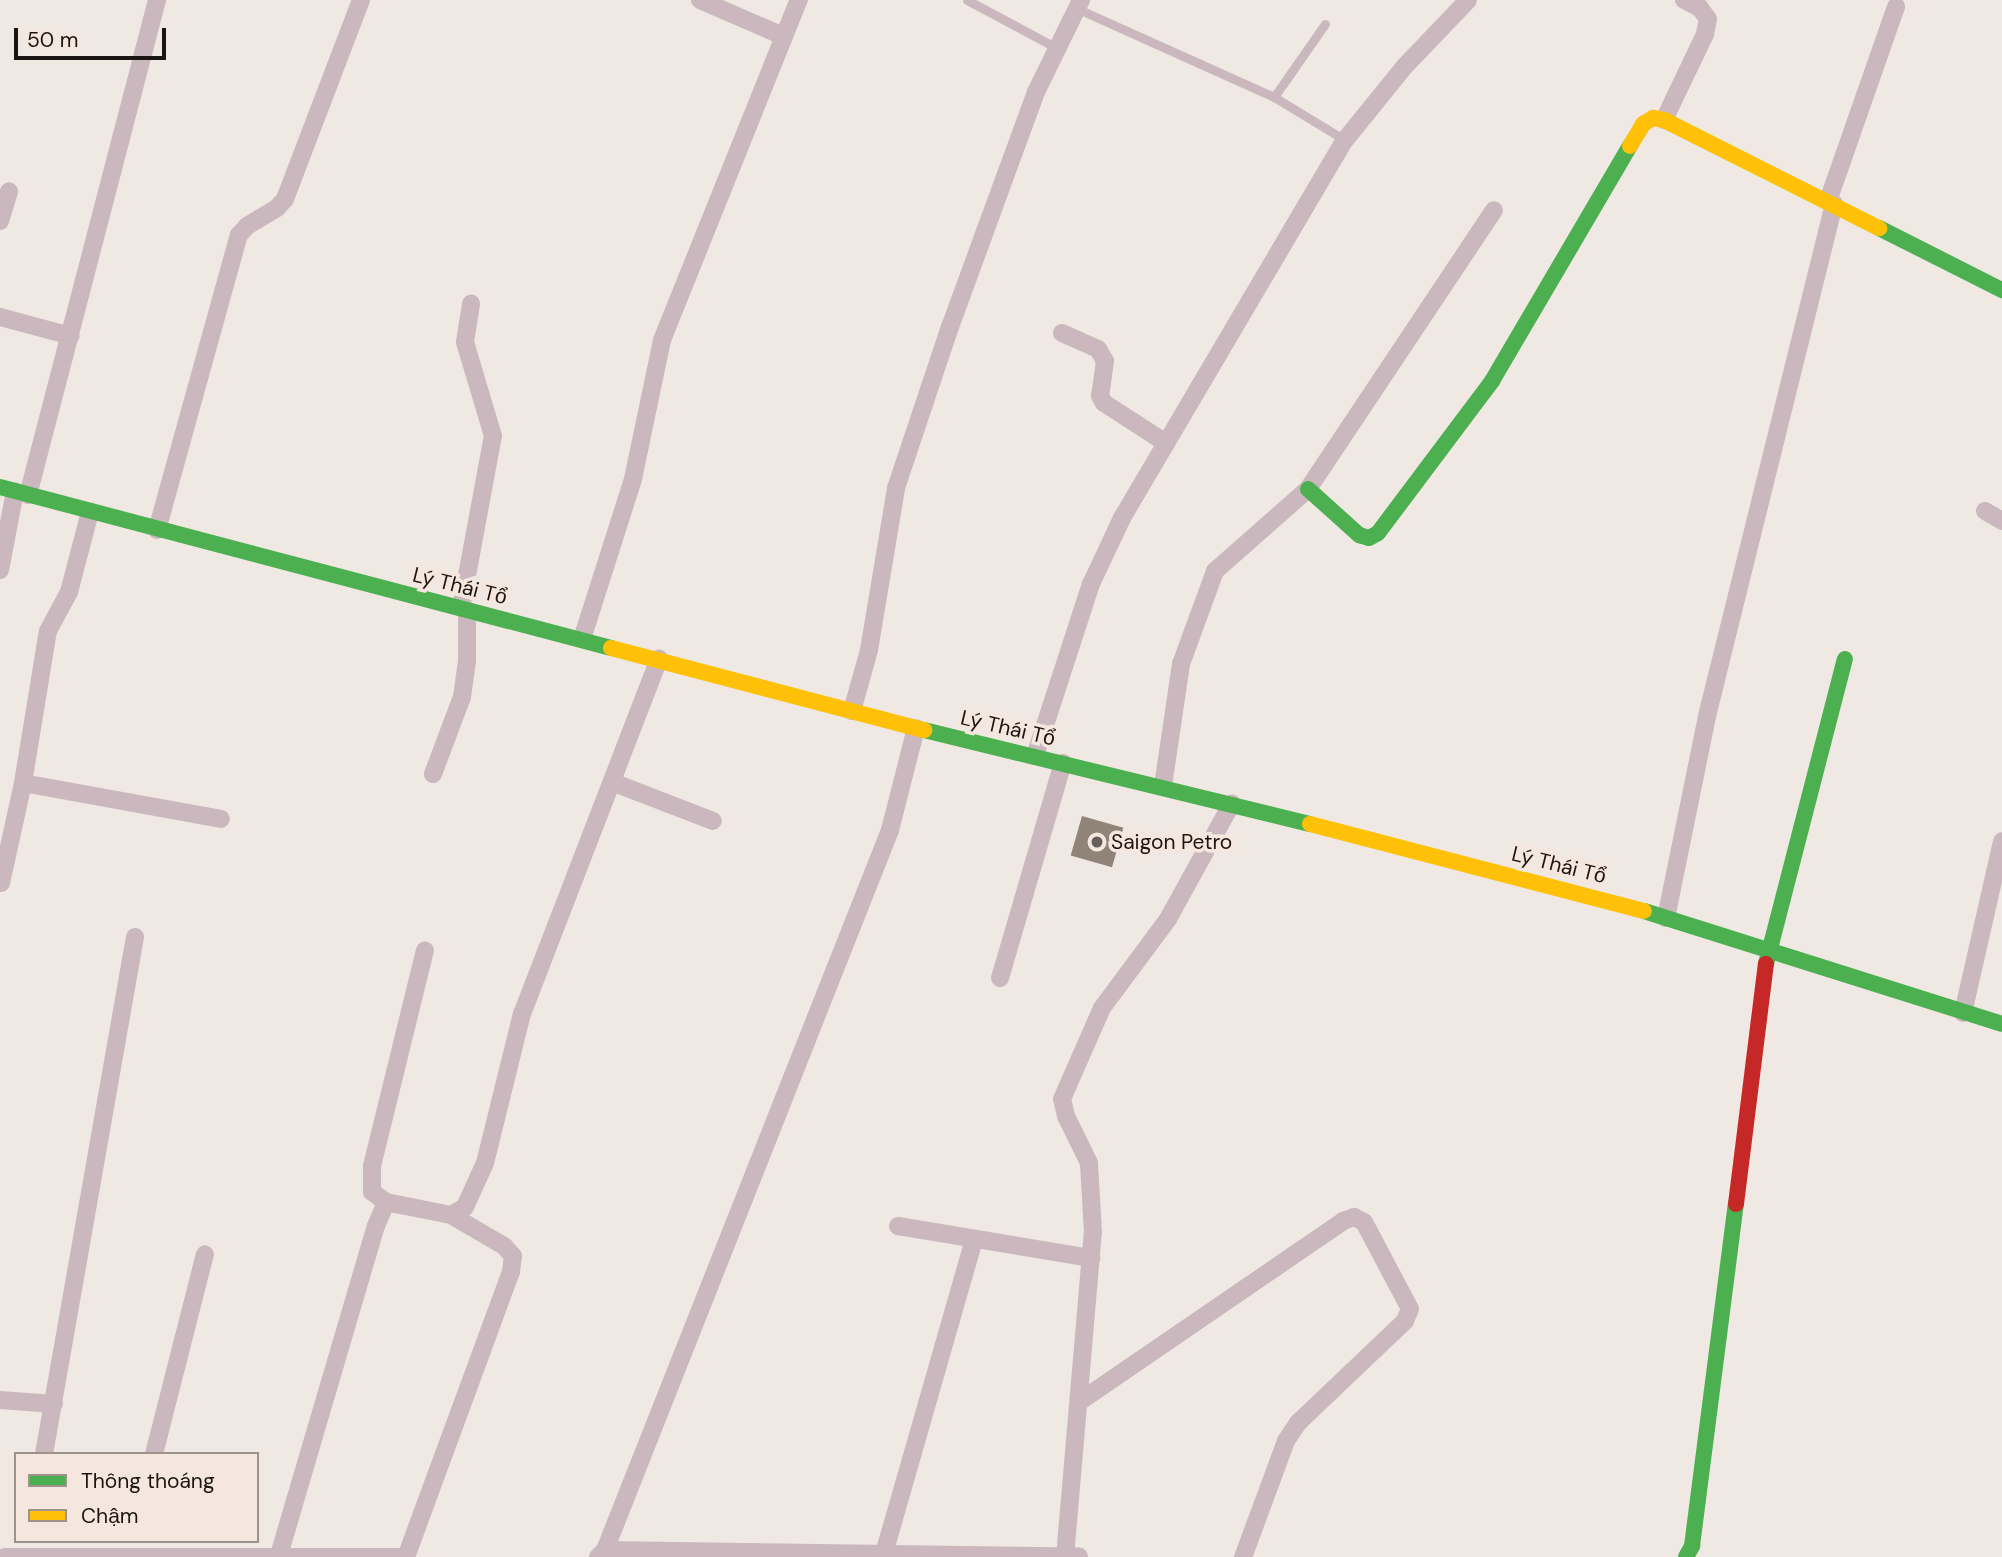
<!DOCTYPE html>
<meta charset="utf-8">
<style>
body{margin:0}
#map{position:relative;width:2002px;height:1557px;overflow:hidden;background:#efe8e3;font-family:"DM Sans",sans-serif}
div>[style]{position:absolute}
.building>*{inset:0;background:#908478;transform-origin:0 0}
.lane>*{height:9px;margin:-4.5px;padding:0 4.5px;transform-origin:4.5px;border-radius:4.5px;background:#cab8be}
.street>*{height:18px;margin:-9px;padding:0 9px;transform-origin:9px;border-radius:9px;background:#cab8be}
.fast>*{height:16px;margin:-8px;padding:0 8px;transform-origin:8px;border-radius:8px;background:#4caf50}
.slow>*{height:16px;margin:-8px;padding:0 8px;transform-origin:8px;border-radius:8px;background:#ffc107}
.jam>*{height:16px;margin:-8px;padding:0 8px;transform-origin:8px;border-radius:8px;background:#c62828}
.dots>*{width:19px;height:19px;translate:-50% -50%;box-sizing:border-box;border:4px solid #f5e7dd;border-radius:50%}
span{translate:-50% -50%;white-space:nowrap;text-align:center;line-height:1.15;-webkit-text-stroke:7px #f5e7dd;paint-order:stroke}
.street-label{font-size:21px;color:#1a1512}
.poi-label{font-size:21px;color:#1a1512}
.left{translate:0 -50%;text-align:left}
.legend{position:absolute;left:14px;top:1452px;width:245px;height:91px;box-sizing:border-box;background:#f5e7dd;border:2px solid #9d938c;margin:0;padding:9px 12px;list-style:none;font-size:21px;color:#1a1512}
.legend li{display:flex;align-items:center;gap:14px;height:35px}
.legend b{width:35px;border:2px solid #9d938c}
.scale{position:absolute;left:14px;top:28px;width:152px;height:32px;box-sizing:border-box;border:4px solid #1a1512;border-top:0;padding-left:9px;font-size:21px;line-height:24px;white-space:nowrap;color:#1a1512;-webkit-text-stroke:5px #f5e7dd;paint-order:stroke}
</style>
<div id="map">
<div class="building">
<i style="left:1082px;top:816px;width:43px;height:41px;rotate:16deg"></i>
</div>
<div class="lane">
<i style="left:967px;top:0;width:100px;rotate:28.1deg"></i>
<i style="left:1076px;top:8px;width:217px;rotate:24.2deg"></i>
<i style="left:1274px;top:97px;width:83px;rotate:31.2deg"></i>
<i style="left:1274px;top:97px;width:89px;rotate:-55.1deg"></i>
</div>
<div class="street">
<i style="left:700px;top:0;width:90px;rotate:23.4deg"></i>
<i style="left:1664px;top:120px;width:95px;rotate:-64.5deg"></i>
<i style="left:1705px;top:34px;width:15px;rotate:-79deg"></i>
<i style="left:1708px;top:19px;width:14px;rotate:-126deg"></i>
<i style="left:1700px;top:8px;width:18px;rotate:-153deg"></i>
<i style="left:1828px;top:201px;width:206px;rotate:-70.7deg"></i>
<i style="left:0;top:221px;width:31px;rotate:-73deg"></i>
<i style="left:0;top:317px;width:73px;rotate:15deg"></i>
<i style="left:1062px;top:333px;width:39px;rotate:24deg"></i>
<i style="left:1098px;top:349px;width:14px;rotate:60deg"></i>
<i style="left:1105px;top:361px;width:35px;rotate:98deg"></i>
<i style="left:1100px;top:396px;width:8px;rotate:60deg"></i>
<i style="left:1104px;top:403px;width:74px;rotate:32.8deg"></i>
<i style="left:28px;top:495px;width:512px;rotate:-75.39deg"></i>
<i style="left:1985px;top:511px;width:20px;rotate:30deg"></i>
<i style="left:157px;top:530px;width:306px;rotate:-74.5deg"></i>
<i style="left:239px;top:235px;width:12px;rotate:-48deg"></i>
<i style="left:247px;top:226px;width:35px;rotate:-31deg"></i>
<i style="left:277px;top:208px;width:12px;rotate:-48deg"></i>
<i style="left:285px;top:199px;width:213px;rotate:-69.1deg"></i>
<i style="left:0;top:570px;width:80px;rotate:-79.2deg"></i>
<i style="left:461px;top:608px;width:175px;rotate:-79.5deg"></i>
<i style="left:493px;top:436px;width:98px;rotate:-106.6deg"></i>
<i style="left:465px;top:342px;width:39px;rotate:-81deg"></i>
<i style="left:582px;top:639px;width:168px;rotate:-72.3deg"></i>
<i style="left:633px;top:479px;width:142px;rotate:-78.2deg"></i>
<i style="left:662px;top:340px;width:367px;rotate:-68.1deg"></i>
<i style="left:852px;top:711px;width:63px;rotate:-74.4deg"></i>
<i style="left:869px;top:650px;width:164px;rotate:-80.5deg"></i>
<i style="left:896px;top:488px;width:170px;rotate:-71.5deg"></i>
<i style="left:950px;top:327px;width:250px;rotate:-69.9deg"></i>
<i style="left:1036px;top:92px;width:102px;rotate:-63.9deg"></i>
<i style="left:1035px;top:756px;width:181px;rotate:-72deg"></i>
<i style="left:1091px;top:584px;width:73px;rotate:-64.8deg"></i>
<i style="left:1122px;top:518px;width:439px;rotate:-59.5deg"></i>
<i style="left:1345px;top:140px;width:95px;rotate:-51deg"></i>
<i style="left:1405px;top:66px;width:91px;rotate:-46.3deg"></i>
<i style="left:433px;top:774px;width:82px;rotate:-69.4deg"></i>
<i style="left:462px;top:697px;width:36px;rotate:-82deg"></i>
<i style="left:467px;top:661px;width:51px;rotate:-90deg"></i>
<i style="left:612px;top:782px;width:108px;rotate:21.1deg"></i>
<i style="left:23px;top:783px;width:201px;rotate:10.3deg"></i>
<i style="left:1163px;top:786px;width:123px;rotate:-81.6deg"></i>
<i style="left:1181px;top:664px;width:99px;rotate:-69.9deg"></i>
<i style="left:1215px;top:571px;width:124px;rotate:-41.4deg"></i>
<i style="left:1308px;top:489px;width:335px;rotate:-56.3deg"></i>
<i style="left:1px;top:883px;width:102px;rotate:-77.6deg"></i>
<i style="left:23px;top:783px;width:154px;rotate:-80.7deg"></i>
<i style="left:48px;top:631px;width:44px;rotate:-61.7deg"></i>
<i style="left:69px;top:592px;width:83px;rotate:-75.3deg"></i>
<i style="left:1666px;top:918px;width:206px;rotate:-78.5deg"></i>
<i style="left:1707px;top:716px;width:528px;rotate:-76.07deg"></i>
<i style="left:1000px;top:978px;width:224px;rotate:-73.7deg"></i>
<i style="left:1963px;top:1013px;width:176px;rotate:-77.2deg"></i>
<i style="left:451px;top:1215px;width:16px;rotate:-30deg"></i>
<i style="left:465px;top:1207px;width:48px;rotate:-65.6deg"></i>
<i style="left:485px;top:1163px;width:154px;rotate:-76.1deg"></i>
<i style="left:522px;top:1014px;width:381px;rotate:-68.9deg"></i>
<i style="left:898px;top:1226px;width:196px;rotate:9.4deg"></i>
<i style="left:0;top:1400px;width:54px;rotate:4.2deg"></i>
<i style="left:1079px;top:1402px;width:320px;rotate:-34.4deg"></i>
<i style="left:1343px;top:1221px;width:12px;rotate:-20deg"></i>
<i style="left:1354px;top:1217px;width:11px;rotate:27deg"></i>
<i style="left:1364px;top:1222px;width:98px;rotate:62.1deg"></i>
<i style="left:1410px;top:1309px;width:13px;rotate:113deg"></i>
<i style="left:1405px;top:1321px;width:148px;rotate:136.4deg"></i>
<i style="left:1298px;top:1423px;width:22px;rotate:124deg"></i>
<i style="left:1286px;top:1441px;width:124px;rotate:110.3deg"></i>
<i style="left:44px;top:1454px;width:525px;rotate:-80.02deg"></i>
<i style="left:154px;top:1454px;width:206px;rotate:-75.7deg"></i>
<i style="left:605px;top:1550px;width:774px;rotate:-68.4deg"></i>
<i style="left:890px;top:830px;width:105px;rotate:-75.7deg"></i>
<i style="left:279px;top:1555px;width:343px;rotate:-73.6deg"></i>
<i style="left:376px;top:1226px;width:26px;rotate:-67deg"></i>
<i style="left:5px;top:1557px;width:394px"></i>
<i style="left:406px;top:1557px;width:304px;rotate:-69.8deg"></i>
<i style="left:511px;top:1272px;width:16px;rotate:-83deg"></i>
<i style="left:513px;top:1256px;width:13px;rotate:-132deg"></i>
<i style="left:504px;top:1246px;width:61px;rotate:-149.7deg"></i>
<i style="left:451px;top:1215px;width:66px;rotate:-168.7deg"></i>
<i style="left:386px;top:1202px;width:17px;rotate:-144deg"></i>
<i style="left:372px;top:1192px;width:26px;rotate:-90deg"></i>
<i style="left:372px;top:1166px;width:222px;rotate:-76.2deg"></i>
<i style="left:598px;top:1557px;width:10px;rotate:-45deg"></i>
<i style="left:605px;top:1550px;width:474px;rotate:0.8deg"></i>
<i style="left:883px;top:1557px;width:331px;rotate:-74deg"></i>
<i style="left:1065px;top:1557px;width:325px;rotate:-85.1deg"></i>
<i style="left:1093px;top:1233px;width:70px;rotate:-93.3deg"></i>
<i style="left:1089px;top:1163px;width:52px;rotate:-116.1deg"></i>
<i style="left:1066px;top:1116px;width:17px;rotate:-103deg"></i>
<i style="left:1062px;top:1099px;width:99px;rotate:-66.3deg"></i>
<i style="left:1102px;top:1008px;width:111px;rotate:-53.4deg"></i>
<i style="left:1168px;top:919px;width:132px;rotate:-61.1deg"></i>
</div>
<div class="fast">
<i style="left:1879px;top:228px;width:138px;rotate:26.8deg"></i>
<i style="left:0;top:487px;width:632px;rotate:14.76deg"></i>
<i style="left:1308px;top:489px;width:69px;rotate:42deg"></i>
<i style="left:1359px;top:535px;width:10px;rotate:17deg"></i>
<i style="left:1369px;top:538px;width:10px;rotate:-29deg"></i>
<i style="left:1378px;top:533px;width:190px;rotate:-53.1deg"></i>
<i style="left:1492px;top:381px;width:273px;rotate:-59.6deg"></i>
<i style="left:924px;top:730px;width:397px;rotate:13.7deg"></i>
<i style="left:1644px;top:911px;width:375px;rotate:17.5deg"></i>
<i style="left:1766px;top:964px;width:315px;rotate:-75.5deg"></i>
<i style="left:1686px;top:1557px;width:13px;rotate:-61deg"></i>
<i style="left:1692px;top:1546px;width:345px;rotate:-82.7deg"></i>
</div>
<div class="slow">
<i style="left:1630px;top:146px;width:26px;rotate:-59deg"></i>
<i style="left:1643px;top:124px;width:12px;rotate:-31deg"></i>
<i style="left:1653px;top:118px;width:11px;rotate:10deg"></i>
<i style="left:1664px;top:120px;width:241px;rotate:26.7deg"></i>
<i style="left:611px;top:648px;width:324px;rotate:14.7deg"></i>
<i style="left:1310px;top:824px;width:345px;rotate:14.6deg"></i>
</div>
<div class="jam">
<i style="left:1736px;top:1204px;width:242px;rotate:-82.9deg"></i>
</div>
<div class="dots">
<i style="left:1097px;top:842px;background:#655f5b"></i>
</div>
<div class="street-label">
<span style="left:460px;top:586px;rotate:14deg">Lý Thái Tổ</span>
<span style="left:1008px;top:728px;rotate:13deg">Lý Thái Tổ</span>
<span style="left:1559px;top:865px;rotate:14deg">Lý Thái Tổ</span>
</div>
<div class="poi-label">
<span class="left" style="left:1111px;top:842px">Saigon Petro</span>
</div>
<ul class="legend">
<li><b style="height:9px;background:#4caf50"></b>Thông thoáng</li>
<li><b style="height:9px;background:#ffc107"></b>Chậm</li>
</ul>
<div class="scale">50 m</div>
</div>
